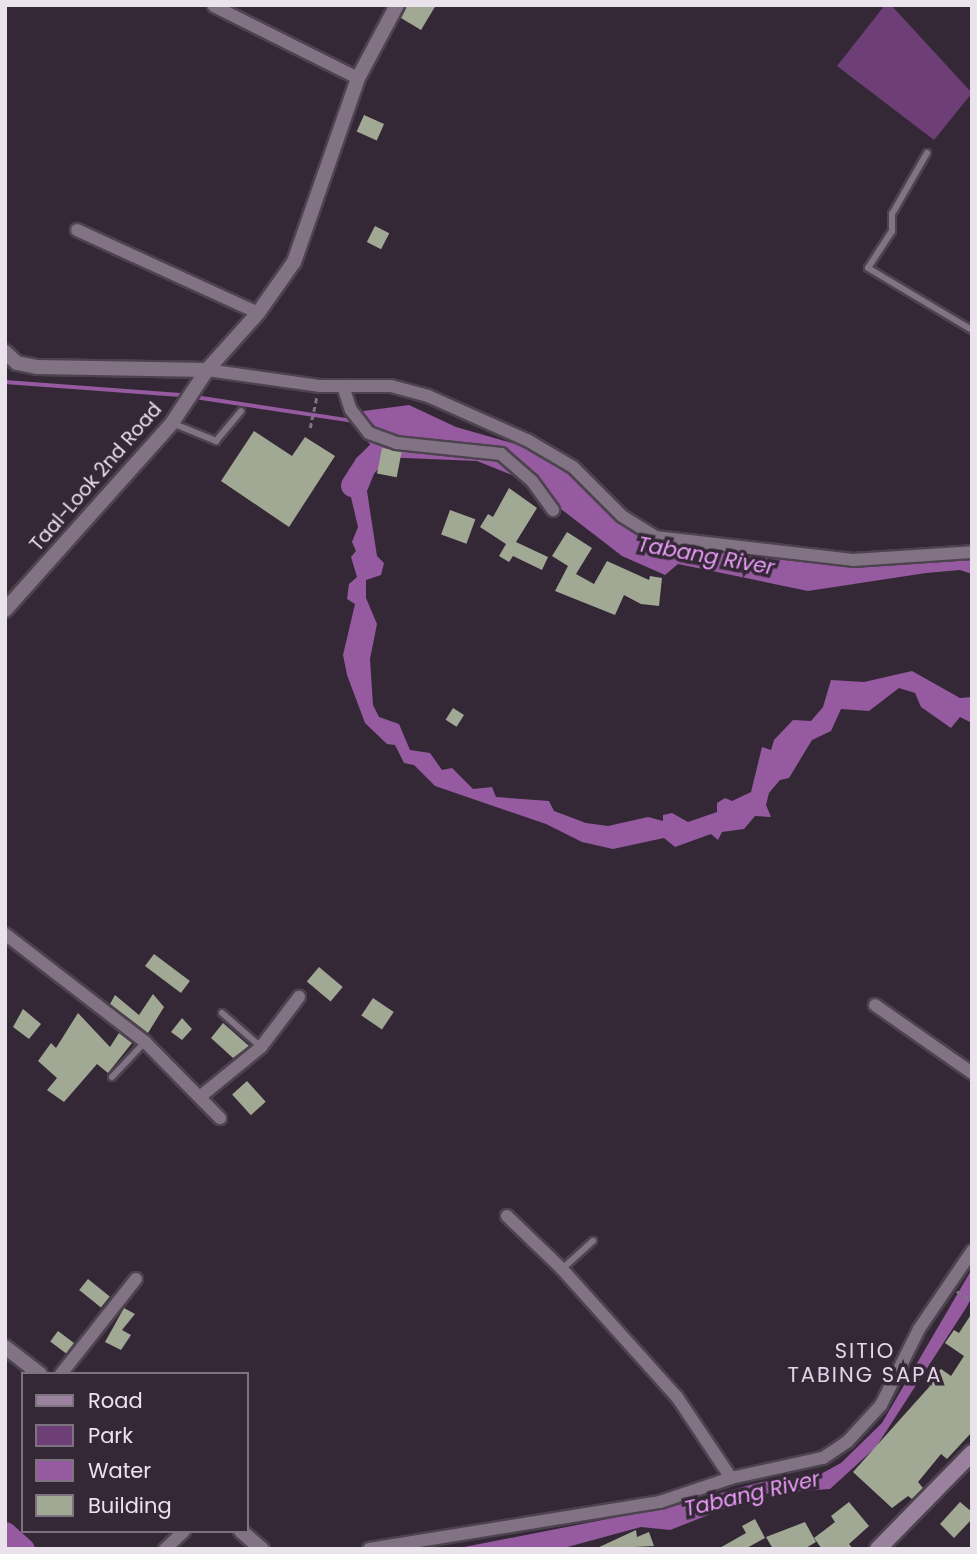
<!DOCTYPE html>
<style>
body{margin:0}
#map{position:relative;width:977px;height:1554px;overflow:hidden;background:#342836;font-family:Poppins,sans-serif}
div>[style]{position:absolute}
.green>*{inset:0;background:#6e3e76}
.water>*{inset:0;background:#955a9f}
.stream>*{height:3.5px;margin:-1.75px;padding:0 1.75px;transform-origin:1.75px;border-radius:1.75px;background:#955a9f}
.river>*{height:23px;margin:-11.5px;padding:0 11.5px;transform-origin:11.5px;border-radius:11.5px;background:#955a9f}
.building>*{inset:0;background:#a1a995;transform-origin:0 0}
.path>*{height:2.5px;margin-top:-1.25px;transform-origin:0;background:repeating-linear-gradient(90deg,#7f7581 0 5px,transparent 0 8.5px)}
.roads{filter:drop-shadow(2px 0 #4d434f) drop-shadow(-2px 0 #4d434f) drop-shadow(0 2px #4d434f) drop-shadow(0 -2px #4d434f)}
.service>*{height:6px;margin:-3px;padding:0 3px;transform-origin:3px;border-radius:3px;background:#817383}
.minor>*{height:12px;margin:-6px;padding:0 6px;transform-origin:6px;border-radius:6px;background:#817383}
.tertiary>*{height:14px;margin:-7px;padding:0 7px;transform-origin:7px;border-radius:7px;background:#817383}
.secondary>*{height:16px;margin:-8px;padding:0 8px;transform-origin:8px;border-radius:8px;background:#9a819e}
span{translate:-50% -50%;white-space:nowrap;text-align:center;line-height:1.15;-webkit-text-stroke:7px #342836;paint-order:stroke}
.street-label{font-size:19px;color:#eae3ec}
.water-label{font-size:21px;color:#ec9cfa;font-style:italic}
.neighbourhood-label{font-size:21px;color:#e4d4e7;letter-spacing:2px}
.frame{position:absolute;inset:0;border:7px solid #eae3ec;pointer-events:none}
.legend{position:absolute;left:21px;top:1372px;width:228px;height:161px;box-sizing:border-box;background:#342836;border:2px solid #7d737f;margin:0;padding:9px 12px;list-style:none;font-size:21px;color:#eae3ec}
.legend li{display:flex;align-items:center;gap:14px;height:35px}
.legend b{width:35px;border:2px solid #7d737f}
</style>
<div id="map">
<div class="green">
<i style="clip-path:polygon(885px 5px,891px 5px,972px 93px,934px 140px,837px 66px)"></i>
</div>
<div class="water">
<i style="clip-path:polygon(409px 405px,456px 427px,533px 449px,573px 473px,624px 523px,690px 545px,827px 564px,972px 556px,972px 574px,960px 570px,926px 573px,808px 591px,678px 564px,665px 575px,622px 556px,522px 479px,477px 461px,381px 457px,355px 427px,356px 412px)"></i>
<i style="clip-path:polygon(365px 458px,376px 469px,367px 491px,377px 556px,384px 563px,381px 575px,366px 580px,366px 598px,377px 624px,370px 659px,373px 705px,379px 717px,399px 724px,410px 750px,430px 753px,442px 770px,452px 768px,473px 789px,492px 787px,496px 797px,549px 801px,554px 811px,586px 823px,608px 826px,648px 817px,663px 821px,663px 815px,672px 813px,688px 822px,717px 812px,717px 803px,725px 798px,732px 801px,751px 792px,762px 747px,771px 750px,774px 740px,793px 720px,811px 721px,823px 707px,831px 680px,864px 682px,912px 671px,960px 698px,972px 697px,972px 723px,960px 717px,951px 728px,921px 707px,915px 693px,899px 688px,869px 711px,841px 709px,831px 731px,812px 740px,789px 778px,780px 780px,769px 793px,766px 805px,771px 817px,755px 816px,744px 829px,722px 832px,718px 840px,711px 834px,675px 847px,664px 838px,613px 849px,582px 842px,546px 824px,435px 786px,414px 765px,404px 763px,395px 745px,387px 744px,365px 723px,347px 675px,343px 655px,355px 604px,347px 599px,349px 584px,357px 577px,351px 557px,356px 551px,352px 542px,358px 527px,347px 480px,349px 469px)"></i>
<i style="clip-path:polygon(972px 1269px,972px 1297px,966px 1308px,876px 1447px,830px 1489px,762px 1494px,670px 1530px,641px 1527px,560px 1549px,454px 1549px,674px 1506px,761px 1482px,819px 1475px,841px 1463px,882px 1423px)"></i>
</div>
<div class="stream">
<i style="left:5px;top:382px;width:179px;rotate:4.2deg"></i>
<i style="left:195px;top:397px;width:161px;rotate:8.6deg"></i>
</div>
<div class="river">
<i style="left:352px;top:485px;width:24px;rotate:-57deg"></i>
<i style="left:365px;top:465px;width:47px;rotate:-45deg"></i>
<i style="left:5px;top:1533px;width:24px;rotate:42deg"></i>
</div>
<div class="building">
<i style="clip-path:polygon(407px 5px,436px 5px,421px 30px,401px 18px)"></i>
<i style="left:364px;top:115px;width:22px;height:18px;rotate:24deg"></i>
<i style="left:375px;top:226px;width:16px;height:18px;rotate:27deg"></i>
<i style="clip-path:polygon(254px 431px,292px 456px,305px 437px,335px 456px,289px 527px,221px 481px)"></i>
<i style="left:382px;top:448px;width:20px;height:26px;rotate:11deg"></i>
<i style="clip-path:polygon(509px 488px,537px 508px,516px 542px,548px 557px,542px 570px,513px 556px,509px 562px,499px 556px,506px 544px,480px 527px,488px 514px,493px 517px)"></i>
<i style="left:450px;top:510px;width:27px;height:26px;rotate:20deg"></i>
<i style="clip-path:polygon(567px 532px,592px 548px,576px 574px,594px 584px,607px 561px,649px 580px,650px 576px,662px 578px,659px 606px,641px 604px,624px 595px,615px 615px,555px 591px,568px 566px,552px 556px)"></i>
<i style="left:453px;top:708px;width:13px;height:14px;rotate:32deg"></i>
<i style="left:154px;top:954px;width:45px;height:15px;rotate:37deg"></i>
<i style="left:319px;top:967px;width:31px;height:19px;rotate:40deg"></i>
<i style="clip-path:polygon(153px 994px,164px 1007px,148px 1033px,110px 1004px,115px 995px,139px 1015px)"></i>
<i style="left:373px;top:998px;width:25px;height:21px;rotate:34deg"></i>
<i style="clip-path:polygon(23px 1009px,41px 1024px,29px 1039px,13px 1027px)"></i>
<i style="clip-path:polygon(78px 1013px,110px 1047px,119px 1033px,132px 1043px,108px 1073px,97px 1064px,64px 1102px,47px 1090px,57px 1078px,38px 1061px,51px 1043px,56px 1048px)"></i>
<i style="clip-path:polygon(182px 1018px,192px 1029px,182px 1040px,171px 1032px)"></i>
<i style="clip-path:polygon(223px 1023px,249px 1046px,233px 1058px,211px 1038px)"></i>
<i style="left:247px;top:1081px;width:28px;height:20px;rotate:48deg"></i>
<i style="left:88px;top:1279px;width:28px;height:14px;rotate:39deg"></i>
<i style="clip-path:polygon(124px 1308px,135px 1314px,122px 1330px,131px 1335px,121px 1350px,105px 1342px)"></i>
<i style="clip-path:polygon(972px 1313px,972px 1432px,947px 1459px,941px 1454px,918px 1482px,923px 1488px,912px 1499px,908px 1496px,892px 1508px,853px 1472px,930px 1386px,927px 1384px,933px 1376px,941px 1369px,951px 1376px,964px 1356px,945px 1343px,954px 1330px,959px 1333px)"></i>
<i style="left:58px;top:1331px;width:20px;height:13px;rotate:37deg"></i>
<i style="clip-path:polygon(849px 1502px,869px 1526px,849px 1544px,853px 1549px,822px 1549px,814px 1538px,835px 1522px,831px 1516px)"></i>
<i style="clip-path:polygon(960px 1502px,972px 1512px,972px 1519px,954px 1538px,940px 1524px)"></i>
<i style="clip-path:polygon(755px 1519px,765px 1538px,745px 1549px,718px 1549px,746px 1533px,742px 1526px)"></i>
<i style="clip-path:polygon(805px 1522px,816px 1542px,804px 1549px,773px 1549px,766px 1537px)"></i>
<i style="clip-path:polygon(636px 1530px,637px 1537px,649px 1532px,654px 1546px,595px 1549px)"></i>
</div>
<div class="path">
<i style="left:310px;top:428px;width:33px;rotate:-78deg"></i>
<i style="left:957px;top:1291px;width:19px;rotate:36deg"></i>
</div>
<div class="roads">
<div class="service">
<i style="left:927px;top:153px;width:70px;rotate:119.8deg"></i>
<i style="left:892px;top:214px;width:17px;rotate:90deg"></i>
<i style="left:892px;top:231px;width:44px;rotate:123deg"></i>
<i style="left:868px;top:268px;width:121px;rotate:30.8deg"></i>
<i style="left:172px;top:423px;width:48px;rotate:22.2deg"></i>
<i style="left:216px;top:441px;width:39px;rotate:-50deg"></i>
<i style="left:222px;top:1013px;width:52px;rotate:41.1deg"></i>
<i style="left:112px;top:1077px;width:48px;rotate:-46.7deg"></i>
<i style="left:562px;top:1269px;width:42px;rotate:-42.1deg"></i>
</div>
<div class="minor">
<i style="left:214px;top:6px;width:161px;rotate:26.6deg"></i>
<i style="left:77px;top:230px;width:199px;rotate:24.6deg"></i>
<i style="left:207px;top:370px;width:113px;rotate:8.1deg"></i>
<i style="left:319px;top:386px;width:72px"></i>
<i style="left:391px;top:386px;width:38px;rotate:15deg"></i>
<i style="left:428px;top:396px;width:108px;rotate:24deg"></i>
<i style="left:527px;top:440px;width:53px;rotate:30.4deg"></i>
<i style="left:573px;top:467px;width:69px;rotate:45deg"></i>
<i style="left:622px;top:516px;width:39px;rotate:32deg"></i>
<i style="left:655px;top:537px;width:199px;rotate:6.6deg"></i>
<i style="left:853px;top:560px;width:119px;rotate:-3.8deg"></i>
<i style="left:343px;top:386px;width:25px;rotate:72deg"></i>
<i style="left:351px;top:410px;width:29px;rotate:52deg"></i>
<i style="left:369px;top:433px;width:29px;rotate:20deg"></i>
<i style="left:396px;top:443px;width:106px;rotate:6deg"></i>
<i style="left:501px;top:454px;width:41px;rotate:41.1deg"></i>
<i style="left:532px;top:481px;width:36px;rotate:54deg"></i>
<i style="left:5px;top:934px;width:177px;rotate:37.6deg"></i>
<i style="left:145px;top:1042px;width:107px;rotate:45.4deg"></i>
<i style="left:875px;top:1005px;width:118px;rotate:35deg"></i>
<i style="left:201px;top:1096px;width:77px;rotate:-39.2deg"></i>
<i style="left:261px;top:1047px;width:63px;rotate:-52.8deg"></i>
<i style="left:507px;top:1216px;width:76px;rotate:43.9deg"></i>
<i style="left:562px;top:1269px;width:172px;rotate:48.1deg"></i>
<i style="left:677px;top:1397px;width:97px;rotate:56.3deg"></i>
<i style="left:61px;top:1374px;width:121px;rotate:-51.7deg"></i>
<i style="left:165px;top:1549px;width:26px;rotate:-43deg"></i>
<i style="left:369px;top:1549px;width:295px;rotate:-9.2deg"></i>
<i style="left:660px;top:1502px;width:75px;rotate:-18.7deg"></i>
<i style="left:731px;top:1478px;width:94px;rotate:-12.3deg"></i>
<i style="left:823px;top:1458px;width:30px;rotate:-34deg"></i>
<i style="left:848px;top:1441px;width:49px;rotate:-47.5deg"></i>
<i style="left:881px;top:1405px;width:85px;rotate:-63.4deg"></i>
<i style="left:919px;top:1329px;width:94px;rotate:-55.8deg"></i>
</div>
<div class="tertiary">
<i style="left:5px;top:352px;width:16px;rotate:43deg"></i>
<i style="left:17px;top:363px;width:21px;rotate:11deg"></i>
<i style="left:38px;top:367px;width:169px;rotate:1deg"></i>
<i style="left:5px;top:610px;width:251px;rotate:-48.2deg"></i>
<i style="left:172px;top:423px;width:64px;rotate:-56.6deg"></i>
<i style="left:207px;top:370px;width:76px;rotate:-48.2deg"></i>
<i style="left:258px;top:313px;width:62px;rotate:-54.8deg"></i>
<i style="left:294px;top:262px;width:195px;rotate:-70.8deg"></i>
<i style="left:358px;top:78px;width:83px;rotate:-61.9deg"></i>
<i style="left:5px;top:1347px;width:44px;rotate:37.6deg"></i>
<i style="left:241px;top:1531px;width:28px;rotate:41deg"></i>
</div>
<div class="secondary">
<i style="left:878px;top:1549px;width:134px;rotate:-45.6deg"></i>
</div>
</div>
<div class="street-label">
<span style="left:96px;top:477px;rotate:-49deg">Taal-Look 2nd Road</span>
</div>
<div class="water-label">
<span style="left:706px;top:556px;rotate:10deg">Tabang River</span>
<span style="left:752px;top:1494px;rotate:-13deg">Tabang River</span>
</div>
<div class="neighbourhood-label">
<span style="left:865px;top:1363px">SITIO<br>TABING SAPA</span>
</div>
<div class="frame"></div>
<ul class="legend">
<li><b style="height:9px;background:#9a819e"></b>Road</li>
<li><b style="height:19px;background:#6e3e76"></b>Park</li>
<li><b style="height:19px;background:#955a9f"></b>Water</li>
<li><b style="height:19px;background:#a1a995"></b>Building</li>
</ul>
</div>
